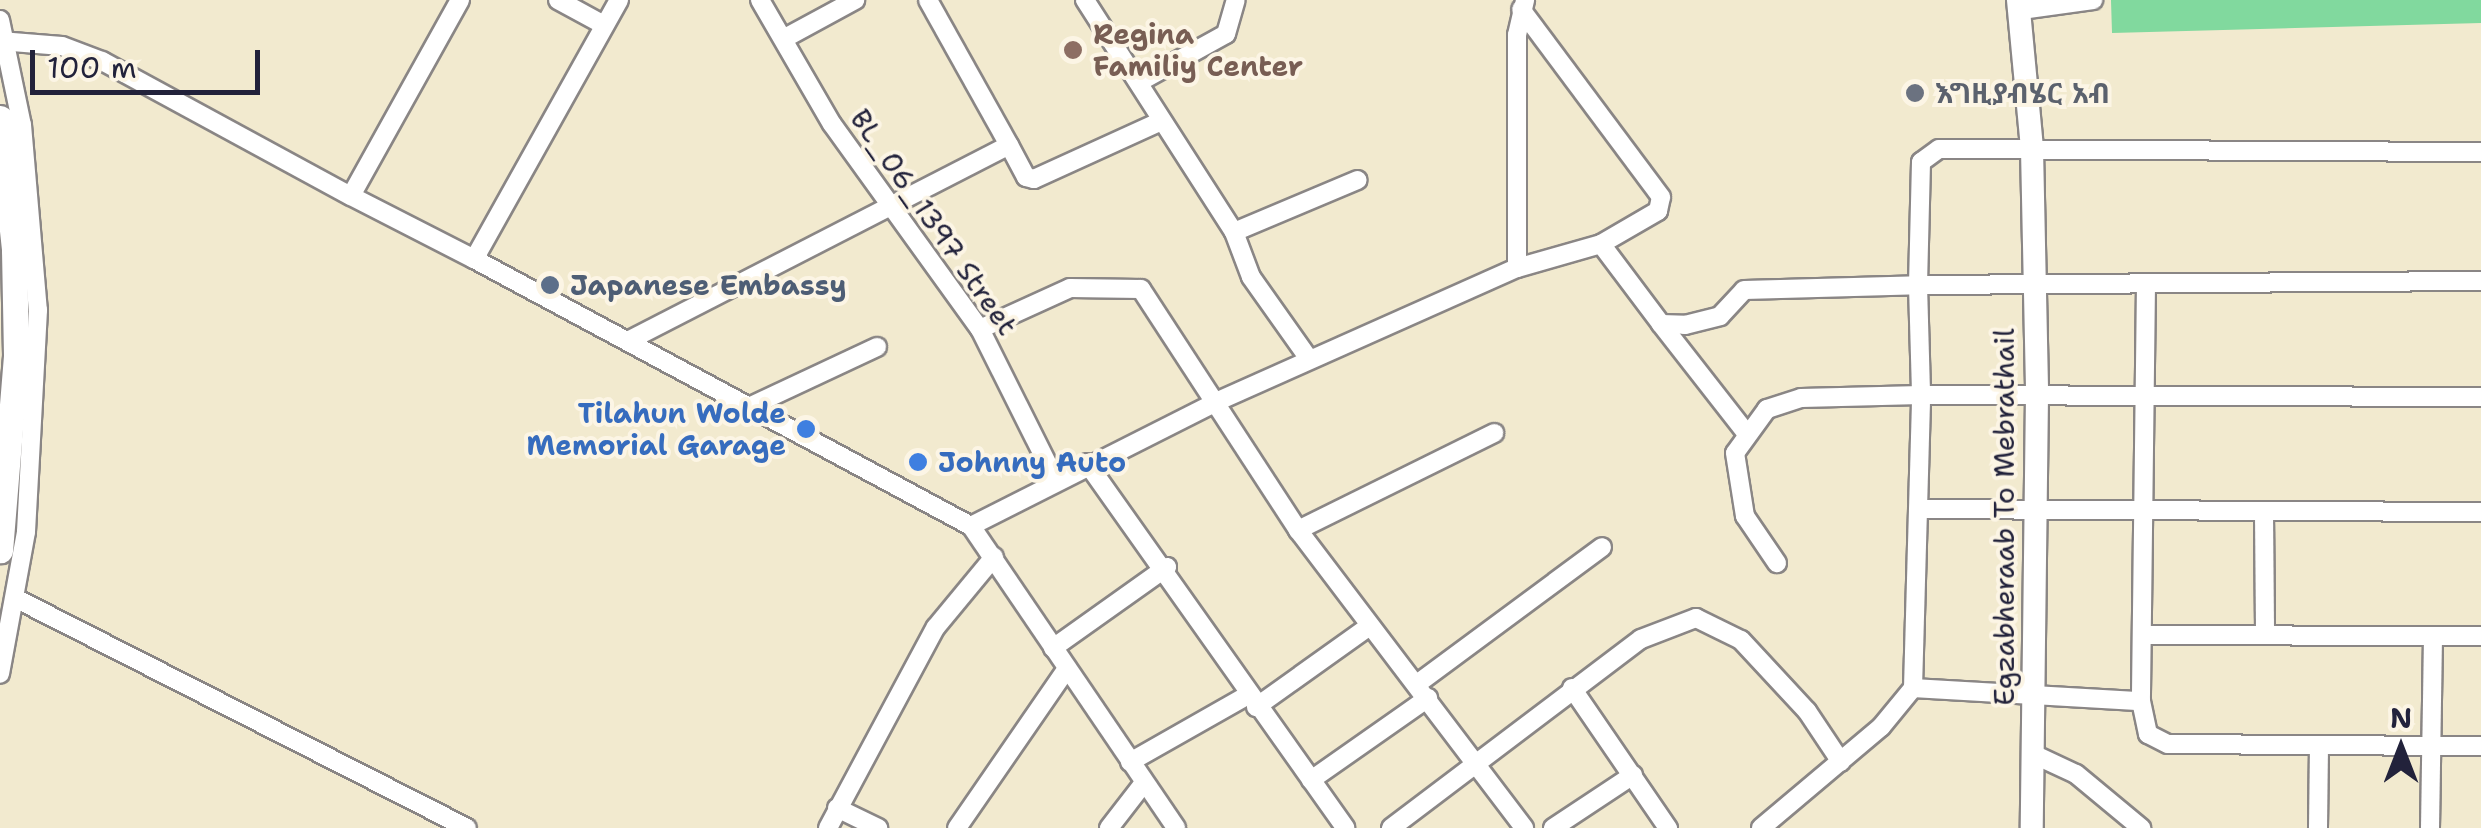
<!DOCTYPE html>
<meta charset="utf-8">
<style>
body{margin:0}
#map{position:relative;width:2481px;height:828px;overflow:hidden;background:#f2eacf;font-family:"Shantell Sans","Noto Sans Ethiopic",sans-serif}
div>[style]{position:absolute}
.green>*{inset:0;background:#81d99e}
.roads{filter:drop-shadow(2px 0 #8a8685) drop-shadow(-2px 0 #8a8685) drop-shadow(0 2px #8a8685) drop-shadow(0 -2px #8a8685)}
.minor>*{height:18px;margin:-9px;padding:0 9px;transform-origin:9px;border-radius:9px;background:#fff}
.major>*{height:22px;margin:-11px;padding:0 11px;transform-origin:11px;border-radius:11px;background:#fff}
.highway>*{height:25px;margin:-12.5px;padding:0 12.5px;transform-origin:12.5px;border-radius:12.5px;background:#fff}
.dots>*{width:28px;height:28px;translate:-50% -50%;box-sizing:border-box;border:5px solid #fcf5e5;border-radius:50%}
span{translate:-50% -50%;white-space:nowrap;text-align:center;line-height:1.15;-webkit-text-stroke:8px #fcf5e5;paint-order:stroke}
.education-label{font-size:28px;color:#785e54;font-weight:700}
.left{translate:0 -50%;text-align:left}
.worship-label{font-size:28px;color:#5b616d;font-weight:700}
.street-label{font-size:28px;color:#22223b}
.service-label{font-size:28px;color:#4e5e75;font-weight:700}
.shop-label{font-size:28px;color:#366cbe;font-weight:700}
.right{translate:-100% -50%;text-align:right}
.north{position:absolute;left:2351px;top:698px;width:100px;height:100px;-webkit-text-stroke:8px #fcf5e5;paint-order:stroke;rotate:0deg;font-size:28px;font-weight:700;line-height:40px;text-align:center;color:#22223b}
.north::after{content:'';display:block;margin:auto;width:35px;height:45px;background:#22223b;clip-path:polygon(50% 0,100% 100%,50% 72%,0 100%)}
.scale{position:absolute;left:30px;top:50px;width:230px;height:45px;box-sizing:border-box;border:5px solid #22223b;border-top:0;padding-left:12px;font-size:30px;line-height:35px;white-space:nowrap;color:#22223b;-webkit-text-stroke:8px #fcf5e5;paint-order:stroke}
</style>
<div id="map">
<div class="green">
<i style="clip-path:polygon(2111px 0,2481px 0,2481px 23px,2112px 33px)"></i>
</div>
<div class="roads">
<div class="minor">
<i style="left:460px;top:0;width:224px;rotate:119.1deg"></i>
<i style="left:351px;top:196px;width:138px;rotate:27.1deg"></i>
<i style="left:558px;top:0;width:52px;rotate:28.5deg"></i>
<i style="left:619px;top:0;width:297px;rotate:119.2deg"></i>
<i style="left:474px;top:259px;width:564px;rotate:28.25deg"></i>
<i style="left:971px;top:526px;width:365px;rotate:55.8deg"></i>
<i style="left:760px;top:0;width:143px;rotate:59.9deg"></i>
<i style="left:832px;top:124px;width:253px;rotate:54.2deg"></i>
<i style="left:980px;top:329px;width:168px;rotate:63.4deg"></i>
<i style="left:1085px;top:0;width:276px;rotate:57.3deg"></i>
<i style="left:1234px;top:232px;width:48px;rotate:69.3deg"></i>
<i style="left:1251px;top:277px;width:100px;rotate:54.7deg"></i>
<i style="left:2021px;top:10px;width:73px;rotate:-7.9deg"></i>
<i style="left:0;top:20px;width:107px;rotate:78.2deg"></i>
<i style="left:22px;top:125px;width:186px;rotate:85.1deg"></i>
<i style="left:38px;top:310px;width:222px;rotate:93.1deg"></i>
<i style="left:26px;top:532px;width:144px;rotate:100.4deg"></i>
<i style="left:785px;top:38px;width:80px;rotate:-28.5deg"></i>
<i style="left:0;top:41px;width:62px;rotate:4.6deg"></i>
<i style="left:62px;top:46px;width:43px;rotate:20.6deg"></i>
<i style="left:102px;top:61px;width:283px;rotate:28.5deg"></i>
<i style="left:1139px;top:82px;width:99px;rotate:-28.9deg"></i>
<i style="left:1226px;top:34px;width:35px;rotate:-74deg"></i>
<i style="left:1009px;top:145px;width:36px;rotate:62deg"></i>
<i style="left:1026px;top:177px;width:8px;rotate:14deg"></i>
<i style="left:1034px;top:179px;width:140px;rotate:-24.5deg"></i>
<i style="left:1234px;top:232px;width:134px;rotate:-22.8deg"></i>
<i style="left:1601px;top:244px;width:100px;rotate:53.1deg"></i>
<i style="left:1661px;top:324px;width:24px;rotate:2deg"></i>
<i style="left:1685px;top:325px;width:36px;rotate:-14deg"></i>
<i style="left:1720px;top:316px;width:35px;rotate:-47deg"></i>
<i style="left:1744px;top:290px;width:174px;rotate:-1.6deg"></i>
<i style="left:1918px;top:285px;width:123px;rotate:-88.6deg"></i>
<i style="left:1921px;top:162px;width:22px;rotate:-36deg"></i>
<i style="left:1939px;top:149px;width:542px;rotate:0.32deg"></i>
<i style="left:1517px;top:268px;width:87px;rotate:-15.9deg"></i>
<i style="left:1601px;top:244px;width:66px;rotate:-30.1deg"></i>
<i style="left:1658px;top:211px;width:14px;rotate:-78deg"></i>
<i style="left:1661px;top:197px;width:234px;rotate:-126.7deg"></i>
<i style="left:2481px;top:281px;width:563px;rotate:179.59deg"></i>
<i style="left:1918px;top:285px;width:110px;rotate:88.4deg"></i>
<i style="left:1921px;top:395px;width:560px;rotate:0.2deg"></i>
<i style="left:2146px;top:284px;width:417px;rotate:90.7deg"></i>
<i style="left:2141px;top:701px;width:34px;rotate:78deg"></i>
<i style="left:2148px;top:734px;width:22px;rotate:27deg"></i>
<i style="left:2168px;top:744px;width:313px;rotate:0.4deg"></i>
<i style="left:1661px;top:324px;width:140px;rotate:52deg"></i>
<i style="left:980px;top:329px;width:99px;rotate:-24.5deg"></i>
<i style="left:1070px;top:288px;width:71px;rotate:0.8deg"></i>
<i style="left:1141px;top:289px;width:288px;rotate:56.9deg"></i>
<i style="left:1298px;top:530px;width:219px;rotate:-26.3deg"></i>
<i style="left:628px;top:341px;width:428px;rotate:-27.2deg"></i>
<i style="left:1009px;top:145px;width:166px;rotate:-119.2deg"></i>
<i style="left:753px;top:405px;width:137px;rotate:-25.1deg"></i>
<i style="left:1087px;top:463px;width:447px;rotate:54.7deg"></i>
<i style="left:1919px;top:509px;width:562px;rotate:0.31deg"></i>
<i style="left:2264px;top:513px;width:121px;rotate:89.5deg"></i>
<i style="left:971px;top:526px;width:277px;rotate:-26.8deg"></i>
<i style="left:1218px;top:401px;width:327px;rotate:-24deg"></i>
<i style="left:1517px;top:268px;width:233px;rotate:-90deg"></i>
<i style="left:1517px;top:35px;width:36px;rotate:-77deg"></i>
<i style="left:1298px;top:530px;width:374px;rotate:52.8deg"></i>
<i style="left:15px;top:598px;width:507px;rotate:26.97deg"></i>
<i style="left:2144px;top:635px;width:337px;rotate:0.2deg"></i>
<i style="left:1053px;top:648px;width:140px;rotate:-35.4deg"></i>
<i style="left:1417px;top:684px;width:230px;rotate:-36.5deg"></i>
<i style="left:1572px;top:688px;width:170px;rotate:55.6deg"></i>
<i style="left:1913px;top:688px;width:228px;rotate:3.3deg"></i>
<i style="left:1256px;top:707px;width:138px;rotate:-35.5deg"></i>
<i style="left:2033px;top:754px;width:47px;rotate:24.9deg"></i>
<i style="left:2076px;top:774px;width:85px;rotate:39.7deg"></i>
<i style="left:1130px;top:762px;width:133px;rotate:-29.6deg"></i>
<i style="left:1311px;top:780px;width:143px;rotate:-35deg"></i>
<i style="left:837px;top:808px;width:46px;rotate:26deg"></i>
<i style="left:828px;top:828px;width:228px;rotate:-61.8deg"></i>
<i style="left:936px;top:627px;width:91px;rotate:-50.4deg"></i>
<i style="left:957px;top:828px;width:192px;rotate:-55.4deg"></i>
<i style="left:1109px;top:828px;width:56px;rotate:-52.3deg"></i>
<i style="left:1391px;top:828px;width:313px;rotate:-37.1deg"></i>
<i style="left:1641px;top:639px;width:59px;rotate:-20.9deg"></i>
<i style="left:1696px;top:618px;width:50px;rotate:26.1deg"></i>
<i style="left:1741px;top:640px;width:97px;rotate:47.1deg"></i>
<i style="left:1807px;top:711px;width:61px;rotate:56.3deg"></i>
<i style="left:1553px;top:828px;width:96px;rotate:-33.5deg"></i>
<i style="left:1761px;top:828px;width:157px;rotate:-40.1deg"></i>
<i style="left:1881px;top:727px;width:50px;rotate:-50.6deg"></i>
<i style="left:1913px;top:688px;width:293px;rotate:-88.4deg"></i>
<i style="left:1921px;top:395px;width:120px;rotate:178.6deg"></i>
<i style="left:1801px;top:398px;width:36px;rotate:162deg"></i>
<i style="left:1767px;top:409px;width:54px;rotate:126deg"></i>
<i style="left:1735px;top:453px;width:64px;rotate:81deg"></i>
<i style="left:1745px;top:516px;width:57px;rotate:55.8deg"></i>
<i style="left:2318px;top:828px;width:83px;rotate:-89.3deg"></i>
<i style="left:2430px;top:828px;width:191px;rotate:-89.1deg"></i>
</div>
<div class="major">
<i style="left:2018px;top:0;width:150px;rotate:84.6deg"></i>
<i style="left:2032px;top:149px;width:246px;rotate:88.8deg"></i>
<i style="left:2037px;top:395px;width:433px;rotate:90.7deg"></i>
</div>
<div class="highway">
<i style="left:0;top:118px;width:133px;rotate:83.9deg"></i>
<i style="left:14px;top:250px;width:106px;rotate:88.9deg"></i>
<i style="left:16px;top:356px;width:195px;rotate:94.7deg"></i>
</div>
</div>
<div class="dots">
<i style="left:1073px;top:50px;background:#8d6e63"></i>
<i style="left:1915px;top:93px;background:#6b7280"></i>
<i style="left:550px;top:285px;background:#5c6f8a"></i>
<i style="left:806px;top:429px;background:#3f7fe0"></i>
<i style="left:918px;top:462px;background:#3f7fe0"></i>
</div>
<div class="education-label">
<span class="left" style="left:1093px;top:50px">Regina<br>Familiy Center</span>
</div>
<div class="worship-label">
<span class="left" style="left:1935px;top:93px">እግዚያብሄር አብ</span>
</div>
<div class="street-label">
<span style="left:934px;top:222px;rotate:55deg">BL_06_1397 Street</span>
<span style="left:2004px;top:517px;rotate:-90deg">Egzabheraab To Mebrathail</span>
</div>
<div class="service-label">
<span class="left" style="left:570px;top:285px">Japanese Embassy</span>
</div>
<div class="shop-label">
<span class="right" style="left:786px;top:429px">Tilahun Wolde<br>Memorial Garage</span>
<span class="left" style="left:938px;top:462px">Johnny Auto</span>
</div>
<div class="north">N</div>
<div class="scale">100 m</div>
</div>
